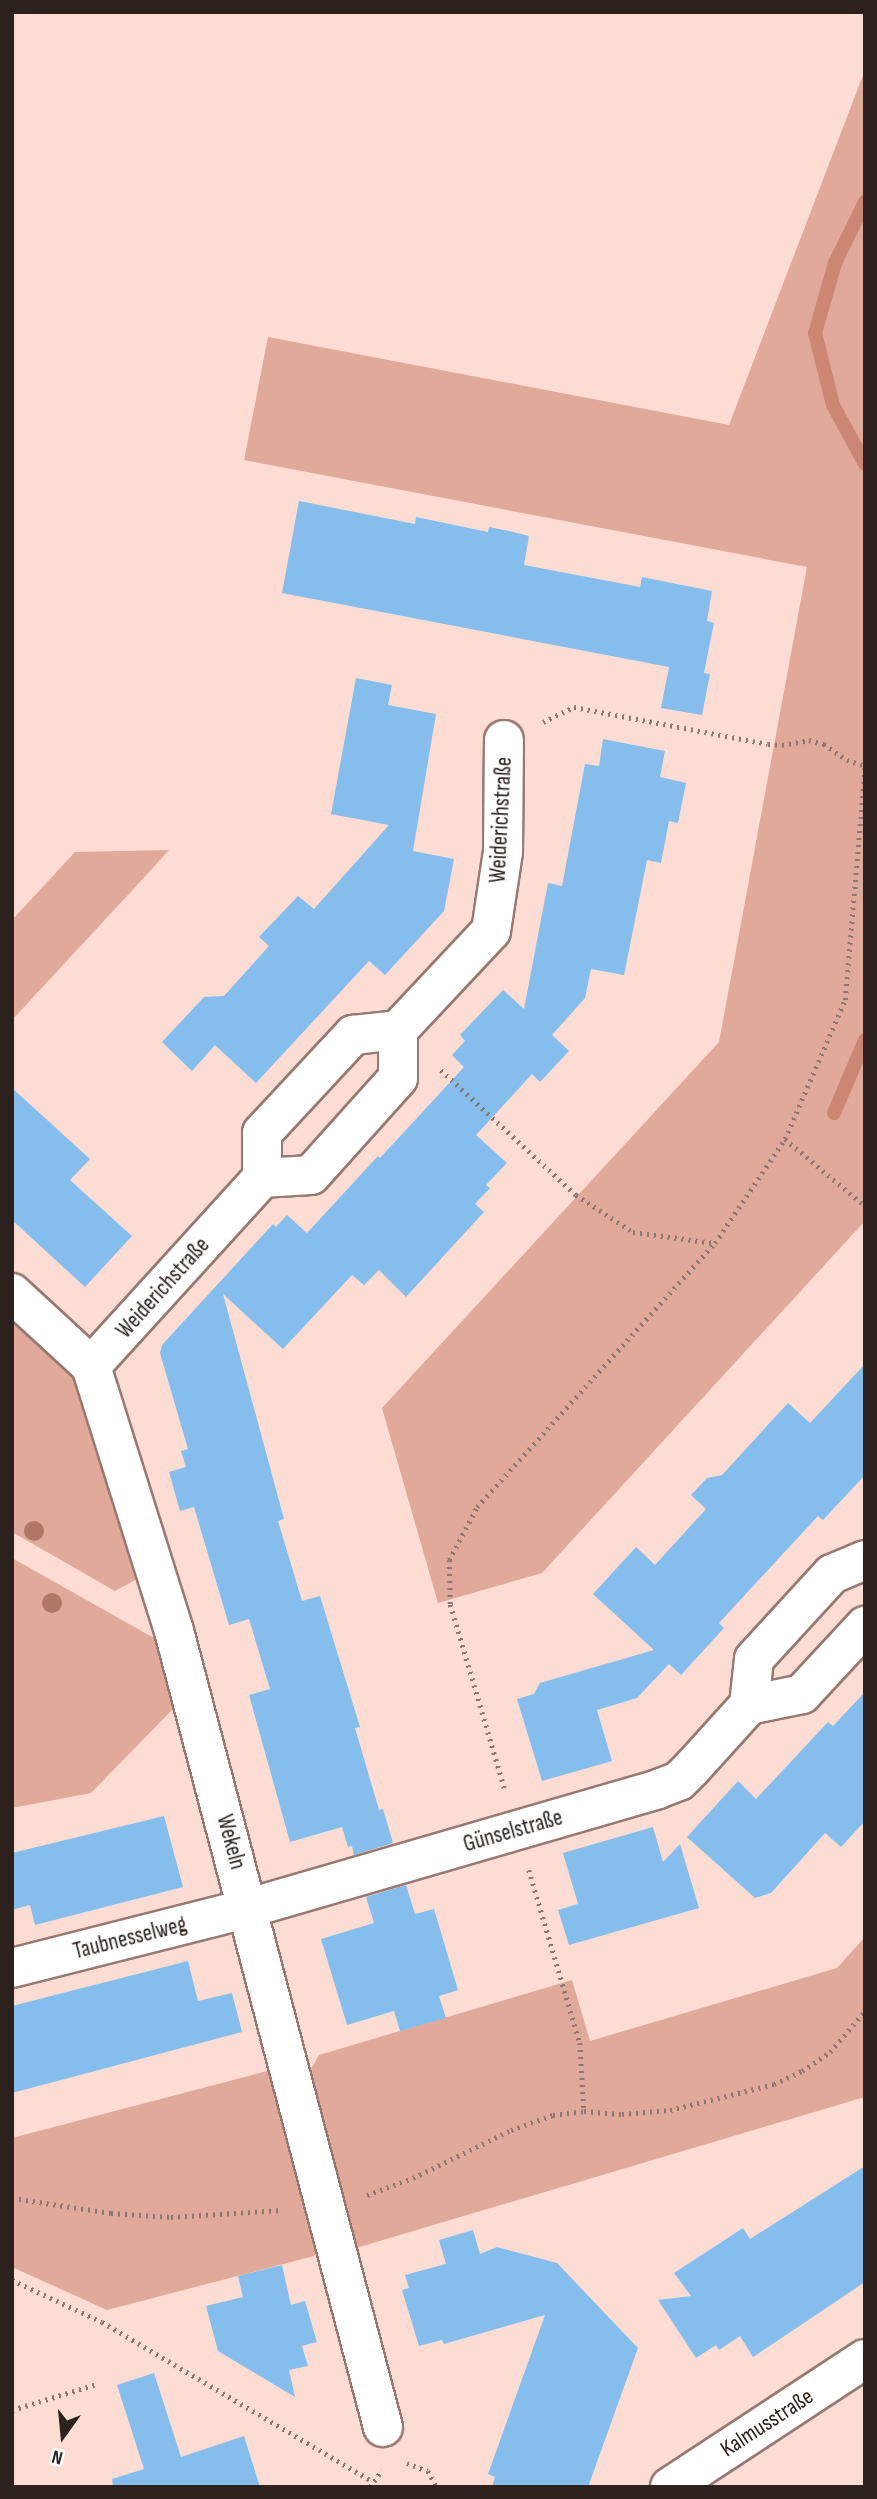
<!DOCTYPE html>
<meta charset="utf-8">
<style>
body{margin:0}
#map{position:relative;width:877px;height:2499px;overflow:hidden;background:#fddcd3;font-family:"Sofia Sans Condensed",sans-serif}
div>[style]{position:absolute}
.green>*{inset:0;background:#e1a99a}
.stream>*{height:14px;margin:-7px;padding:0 7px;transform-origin:7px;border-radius:7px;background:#cb8774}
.building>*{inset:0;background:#85beec}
.path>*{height:4.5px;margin-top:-2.25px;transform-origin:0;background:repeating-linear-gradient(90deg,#8b7670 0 2px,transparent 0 7px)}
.roads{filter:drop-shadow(2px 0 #977971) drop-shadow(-2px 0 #977971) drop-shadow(0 2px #977971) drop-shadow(0 -2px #977971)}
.minor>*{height:38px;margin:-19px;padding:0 19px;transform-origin:19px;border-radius:19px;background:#fff}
.trees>*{width:20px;height:20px;margin:-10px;border-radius:50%;background:#b27666}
span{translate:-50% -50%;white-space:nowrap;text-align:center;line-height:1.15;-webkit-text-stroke:5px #fff;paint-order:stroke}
.street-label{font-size:23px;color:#2d211e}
.frame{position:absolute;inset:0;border:14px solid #2d211e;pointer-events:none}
.north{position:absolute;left:28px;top:2401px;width:70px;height:70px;-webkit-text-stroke:5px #fff;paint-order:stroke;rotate:195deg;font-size:19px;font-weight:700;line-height:28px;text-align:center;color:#2d211e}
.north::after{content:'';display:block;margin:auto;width:24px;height:32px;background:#2d211e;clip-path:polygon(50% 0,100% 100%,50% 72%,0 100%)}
</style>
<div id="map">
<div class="green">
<i style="clip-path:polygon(865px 70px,865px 1221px,542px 1573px,438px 1603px,382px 1408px,719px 1042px,807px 567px,244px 460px,268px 337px,729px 425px)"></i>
<i style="clip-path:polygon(169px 850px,140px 882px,12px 1020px,12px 920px,75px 852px)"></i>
<i style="clip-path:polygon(12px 1313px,41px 1339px,78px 1384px,141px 1577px,115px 1591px,12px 1532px)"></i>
<i style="clip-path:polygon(12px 1558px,154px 1638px,173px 1709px,91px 1793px,12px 1808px)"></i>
<i style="clip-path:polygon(865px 1937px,865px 2097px,356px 2248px,311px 2069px,319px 2055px,572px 1980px,590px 2041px,837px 1968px)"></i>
<i style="clip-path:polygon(267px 2071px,279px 2079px,322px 2243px,314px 2256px,107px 2310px,12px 2267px,12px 2138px)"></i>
</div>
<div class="stream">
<i style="left:865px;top:202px;width:68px;rotate:116.2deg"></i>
<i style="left:835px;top:263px;width:73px;rotate:105.9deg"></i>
<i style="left:815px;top:333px;width:74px;rotate:76deg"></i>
<i style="left:833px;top:405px;width:67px;rotate:61.5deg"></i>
<i style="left:834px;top:1113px;width:79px;rotate:-67deg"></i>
</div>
<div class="building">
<i style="clip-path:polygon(299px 501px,415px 524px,416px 517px,488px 532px,489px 527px,509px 531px,529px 536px,524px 565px,640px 587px,642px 577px,712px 591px,707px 621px,714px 623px,704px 673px,710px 674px,702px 715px,661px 708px,669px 667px,282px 593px)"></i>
<i style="clip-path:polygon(356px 678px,392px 685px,388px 705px,436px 714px,413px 851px,454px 859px,444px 911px,385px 975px,369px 961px,256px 1083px,215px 1045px,192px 1071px,162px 1042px,204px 997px,224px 996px,269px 946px,259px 937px,298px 896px,314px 909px,389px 825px,331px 814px)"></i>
<i style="clip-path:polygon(603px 739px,665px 751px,660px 777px,686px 783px,678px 823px,669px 821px,661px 863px,647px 860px,624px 975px,591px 969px,585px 998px,552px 1035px,569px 1051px,540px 1082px,532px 1074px,476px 1135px,507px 1163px,486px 1185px,490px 1188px,475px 1204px,484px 1212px,406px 1297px,379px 1270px,364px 1285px,352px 1275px,283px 1349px,223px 1294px,284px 1519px,278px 1521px,302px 1601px,320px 1596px,360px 1727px,355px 1728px,379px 1810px,383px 1809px,393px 1843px,354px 1855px,352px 1846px,348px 1847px,342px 1827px,290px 1842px,249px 1695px,270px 1689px,249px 1619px,229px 1625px,194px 1507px,180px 1511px,169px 1472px,186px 1467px,181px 1451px,188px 1449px,160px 1353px,162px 1345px,273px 1224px,276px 1227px,287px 1215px,307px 1233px,378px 1156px,380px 1158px,464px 1067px,452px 1055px,465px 1041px,460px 1035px,503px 990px,524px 1009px,548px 883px,562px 886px,585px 764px,599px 766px)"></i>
<i style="clip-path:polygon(12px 1088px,90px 1159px,70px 1180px,132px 1236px,85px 1287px,12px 1220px)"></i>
<i style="clip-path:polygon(865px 1364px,865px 1475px,823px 1520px,818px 1516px,719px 1623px,724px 1628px,681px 1675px,669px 1664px,637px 1698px,597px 1710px,612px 1761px,542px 1781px,517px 1699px,534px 1694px,540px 1683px,654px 1650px,593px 1594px,636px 1547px,655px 1565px,706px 1509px,691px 1495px,707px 1478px,722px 1475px,788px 1403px,810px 1423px)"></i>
<i style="clip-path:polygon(865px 1692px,865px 1821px,841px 1847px,825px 1833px,771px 1893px,755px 1898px,687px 1837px,738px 1781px,756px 1799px,828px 1722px,833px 1726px)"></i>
<i style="clip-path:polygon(164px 1816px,183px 1887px,35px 1925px,30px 1905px,12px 1910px,12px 1853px)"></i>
<i style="clip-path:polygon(653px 1827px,663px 1862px,680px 1844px,699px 1908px,569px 1945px,558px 1910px,578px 1904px,563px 1853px)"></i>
<i style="clip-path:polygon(406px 1885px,415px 1914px,434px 1909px,458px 1990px,439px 1996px,446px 2018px,400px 2031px,394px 2011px,347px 2025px,321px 1939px,374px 1923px,366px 1897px)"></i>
<i style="clip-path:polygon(188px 1961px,198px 2001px,232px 1993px,242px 2032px,12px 2093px,12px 2006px)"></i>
<i style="clip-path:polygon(865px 2166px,865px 2282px,753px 2357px,740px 2336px,719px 2350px,716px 2345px,696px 2358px,658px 2300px,691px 2296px,674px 2273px,743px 2228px,750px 2239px)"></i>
<i style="clip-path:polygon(473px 2230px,480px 2254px,497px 2247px,557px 2263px,638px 2348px,588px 2487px,492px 2487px,495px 2477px,488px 2474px,545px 2315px,444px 2344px,442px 2340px,419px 2346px,402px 2290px,409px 2288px,405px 2275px,446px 2264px,439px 2240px)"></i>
<i style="clip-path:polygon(282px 2265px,291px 2305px,305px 2301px,317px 2342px,302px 2346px,308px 2366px,289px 2370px,295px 2397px,218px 2351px,206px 2306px,243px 2297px,238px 2276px)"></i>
<i style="clip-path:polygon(154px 2373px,181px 2457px,244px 2436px,260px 2487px,113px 2487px,112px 2479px,144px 2469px,117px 2385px)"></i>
</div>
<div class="path">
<i style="left:543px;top:722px;width:34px;rotate:-26deg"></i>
<i style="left:574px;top:707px;width:197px;rotate:10.8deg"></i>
<i style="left:768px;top:744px;width:14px;rotate:4deg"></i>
<i style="left:782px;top:745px;width:27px;rotate:-10deg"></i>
<i style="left:809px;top:740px;width:16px;rotate:15deg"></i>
<i style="left:824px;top:744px;width:28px;rotate:35deg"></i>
<i style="left:847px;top:760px;width:19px;rotate:18deg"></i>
<i style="left:441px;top:1070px;width:184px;rotate:42.8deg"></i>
<i style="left:576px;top:1195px;width:68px;rotate:33deg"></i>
<i style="left:633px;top:1232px;width:82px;rotate:7.7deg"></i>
<i style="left:785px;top:1139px;width:104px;rotate:39.9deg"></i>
<i style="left:504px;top:1788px;width:192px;rotate:-106.4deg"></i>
<i style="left:450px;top:1604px;width:44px;rotate:-91.3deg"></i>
<i style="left:449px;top:1560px;width:60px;rotate:-62.2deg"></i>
<i style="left:477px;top:1507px;width:355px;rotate:-48deg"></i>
<i style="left:715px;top:1243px;width:125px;rotate:-56.1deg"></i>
<i style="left:785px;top:1139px;width:151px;rotate:-66.7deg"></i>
<i style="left:845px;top:1000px;width:233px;rotate:-85.1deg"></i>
<i style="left:529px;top:1870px;width:180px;rotate:73.6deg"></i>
<i style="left:580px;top:2043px;width:68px;rotate:86.6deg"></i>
<i style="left:584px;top:2111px;width:38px;rotate:5deg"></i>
<i style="left:622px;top:2114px;width:48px;rotate:-4.8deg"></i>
<i style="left:670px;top:2110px;width:107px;rotate:-14deg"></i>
<i style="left:774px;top:2084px;width:31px;rotate:-25deg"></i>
<i style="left:802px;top:2071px;width:34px;rotate:-34deg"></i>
<i style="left:830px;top:2052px;width:54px;rotate:-49.5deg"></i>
<i style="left:367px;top:2195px;width:49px;rotate:-20.3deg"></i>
<i style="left:413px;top:2178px;width:109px;rotate:-26.1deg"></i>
<i style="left:511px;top:2130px;width:45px;rotate:-19.7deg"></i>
<i style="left:553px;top:2115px;width:31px;rotate:-7deg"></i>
<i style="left:12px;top:2198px;width:100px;rotate:8.6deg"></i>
<i style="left:111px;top:2213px;width:60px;rotate:3.8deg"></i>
<i style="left:171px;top:2217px;width:112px;rotate:-3.6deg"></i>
<i style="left:12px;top:2280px;width:99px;rotate:25deg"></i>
<i style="left:102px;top:2322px;width:313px;rotate:30.5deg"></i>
<i style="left:12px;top:2410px;width:89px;rotate:-17deg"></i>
<i style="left:407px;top:2463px;width:22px;rotate:21deg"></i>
<i style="left:428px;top:2471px;width:18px;rotate:61deg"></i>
<i style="left:370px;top:2487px;width:21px;rotate:-55deg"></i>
</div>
<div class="roads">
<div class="minor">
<i style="left:262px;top:1178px;width:45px;rotate:-90deg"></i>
<i style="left:262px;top:1133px;width:134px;rotate:-47.1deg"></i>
<i style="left:353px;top:1035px;width:45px;rotate:-6.3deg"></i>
<i style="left:398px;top:1030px;width:136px;rotate:-46.8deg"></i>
<i style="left:491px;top:931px;width:80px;rotate:-81.4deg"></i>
<i style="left:503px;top:852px;width:112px;rotate:-89.5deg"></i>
<i style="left:12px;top:1293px;width:108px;rotate:42.7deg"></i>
<i style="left:91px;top:1366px;width:278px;rotate:72.6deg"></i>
<i style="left:174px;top:1631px;width:823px;rotate:75.29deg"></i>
<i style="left:91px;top:1366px;width:254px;rotate:-47.7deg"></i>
<i style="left:262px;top:1178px;width:49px;rotate:-3.5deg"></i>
<i style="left:311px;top:1175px;width:130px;rotate:-48.1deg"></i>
<i style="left:398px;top:1078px;width:48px;rotate:-90deg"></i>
<i style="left:749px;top:1705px;width:46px;rotate:-83.8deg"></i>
<i style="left:754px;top:1659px;width:115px;rotate:-47.5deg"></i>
<i style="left:832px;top:1574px;width:36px;rotate:-23deg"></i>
<i style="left:12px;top:1968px;width:244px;rotate:-14.2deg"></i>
<i style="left:249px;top:1908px;width:426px;rotate:-16.2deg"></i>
<i style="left:658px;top:1789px;width:22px;rotate:-21deg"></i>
<i style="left:679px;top:1781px;width:18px;rotate:-45deg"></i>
<i style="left:692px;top:1768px;width:85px;rotate:-47.9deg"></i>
<i style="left:749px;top:1705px;width:54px;rotate:-11.7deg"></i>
<i style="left:802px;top:1694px;width:93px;rotate:-47.2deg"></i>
<i style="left:670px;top:2487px;width:233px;rotate:-33.3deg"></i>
</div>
</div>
<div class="trees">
<i style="left:34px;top:1531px"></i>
<i style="left:52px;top:1603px"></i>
</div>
<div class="street-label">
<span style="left:501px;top:820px;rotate:-87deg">Weiderichstraße</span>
<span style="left:163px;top:1288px;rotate:-48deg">Weiderichstraße</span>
<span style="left:513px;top:1831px;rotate:-16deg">Günselstraße</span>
<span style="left:231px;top:1842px;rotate:75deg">Wekeln</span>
<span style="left:130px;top:1938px;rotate:-14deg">Taubnesselweg</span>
<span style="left:767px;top:2423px;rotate:-33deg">Kalmusstraße</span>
</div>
<div class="frame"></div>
<div class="north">N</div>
</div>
